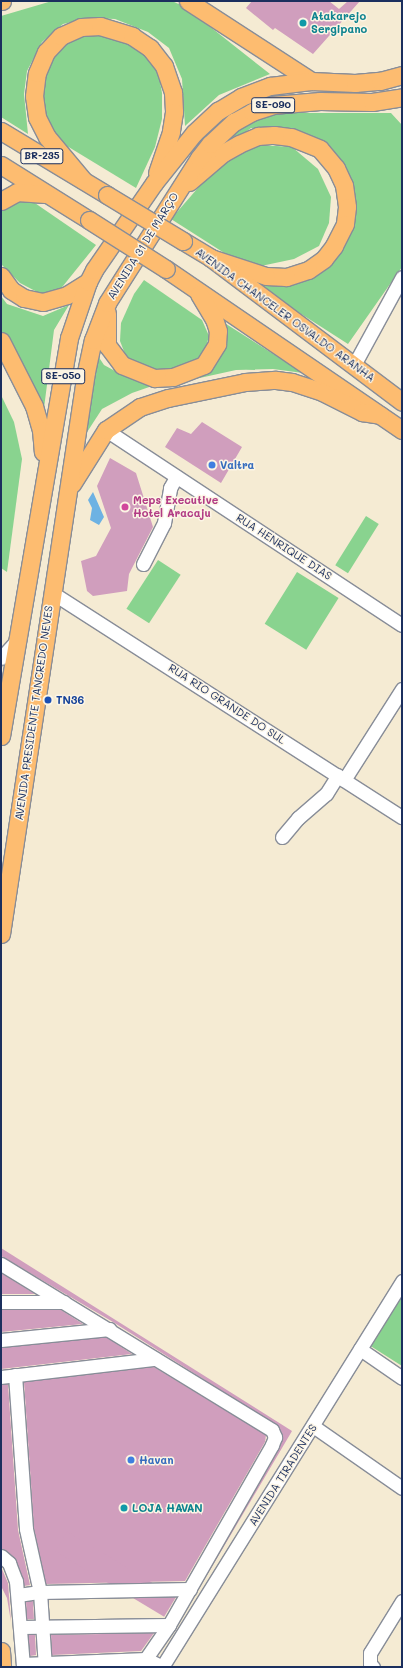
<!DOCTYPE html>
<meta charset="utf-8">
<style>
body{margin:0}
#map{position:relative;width:403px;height:1668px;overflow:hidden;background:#f5ebd3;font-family:Mali,sans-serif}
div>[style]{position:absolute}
.green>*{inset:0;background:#89d38f;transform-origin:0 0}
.water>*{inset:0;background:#6db2e3}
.building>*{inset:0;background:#d09ebd;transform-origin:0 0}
.roads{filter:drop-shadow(1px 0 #888d98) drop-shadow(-1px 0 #888d98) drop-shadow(0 1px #888d98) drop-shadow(0 -1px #888d98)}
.minor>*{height:13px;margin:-6.5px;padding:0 6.5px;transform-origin:6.5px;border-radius:6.5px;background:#fff}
.major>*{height:17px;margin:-8.5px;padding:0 8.5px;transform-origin:8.5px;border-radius:8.5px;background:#fdbc70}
.bridges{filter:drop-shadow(1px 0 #888d98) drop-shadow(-1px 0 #888d98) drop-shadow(0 1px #888d98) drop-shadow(0 -1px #888d98)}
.major-bridge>*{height:17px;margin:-8.5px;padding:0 8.5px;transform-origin:8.5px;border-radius:8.5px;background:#fdbc70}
.dots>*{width:11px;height:11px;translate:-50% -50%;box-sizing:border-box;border:2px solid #fcf5e5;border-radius:50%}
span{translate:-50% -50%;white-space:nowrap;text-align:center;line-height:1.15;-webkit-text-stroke:3px #fcf5e5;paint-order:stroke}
.shield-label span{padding:1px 3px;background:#fcf5e5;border:1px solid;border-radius:3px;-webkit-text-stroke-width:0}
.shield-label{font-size:10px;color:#1b2f5e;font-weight:700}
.culture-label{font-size:11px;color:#0d838f;font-weight:700}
.left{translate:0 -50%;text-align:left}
.street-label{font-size:11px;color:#1b2f5e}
.shop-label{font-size:11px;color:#366cbe;font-weight:700}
.hotel-label{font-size:11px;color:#b23c85;font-weight:700}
.transit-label{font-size:11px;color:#164399;font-weight:700}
.frame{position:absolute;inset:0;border:2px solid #1b2f5e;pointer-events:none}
</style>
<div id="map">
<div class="green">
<i style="clip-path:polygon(52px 1px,172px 1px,185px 7px,270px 74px,219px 95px,185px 126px,182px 79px,169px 48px,148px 32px,115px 19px,89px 18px,63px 24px,42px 42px,27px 71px,24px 94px,28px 134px,1px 117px,1px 16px)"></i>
<i style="clip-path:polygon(73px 33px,117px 34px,150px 57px,159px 76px,162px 93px,162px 119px,155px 147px,136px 188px,62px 143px,45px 118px,39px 95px,45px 62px)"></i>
<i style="clip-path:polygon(275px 113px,391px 113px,402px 125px,402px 267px,348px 344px,256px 285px,283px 285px,310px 279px,330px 261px,351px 211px,314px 139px,292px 128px,251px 128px,206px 163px,228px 136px,249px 121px)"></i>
<i style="clip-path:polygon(260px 145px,292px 147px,318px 169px,331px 197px,329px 223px,319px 246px,294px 259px,261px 266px,229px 256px,171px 219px,204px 181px,231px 157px)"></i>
<i style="clip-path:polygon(29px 199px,96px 245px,59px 291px,41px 294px,20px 283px,1px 264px,1px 206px)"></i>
<i style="clip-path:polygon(144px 280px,202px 320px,209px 336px,202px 363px,173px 376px,127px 359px,120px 341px,121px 323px,134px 294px)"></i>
<i style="clip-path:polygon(1px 296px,7px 304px,43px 316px,69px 305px,54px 330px,43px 416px,1px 330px)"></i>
<i style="clip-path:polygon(223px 322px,303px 373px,273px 369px,236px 370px,186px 381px)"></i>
<i style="clip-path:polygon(94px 350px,104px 365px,115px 371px,155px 385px,132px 393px,102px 409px,80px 443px)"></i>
<i style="clip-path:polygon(1px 395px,14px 422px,22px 459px,7px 572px,1px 568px)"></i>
<i style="left:366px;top:516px;width:15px;height:58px;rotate:32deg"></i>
<i style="left:158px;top:560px;width:27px;height:58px;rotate:33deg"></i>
<i style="left:297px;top:572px;width:49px;height:61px;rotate:32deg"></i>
<i style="clip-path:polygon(402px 1293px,402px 1366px,369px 1345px)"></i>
</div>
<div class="water">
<i style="clip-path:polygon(93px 492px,104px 517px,99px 525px,90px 520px,92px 508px,88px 500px)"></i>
</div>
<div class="building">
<i style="clip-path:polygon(252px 1px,329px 1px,339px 9px,348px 1px,360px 1px,313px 54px,275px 28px,273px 30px,246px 8px)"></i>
<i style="clip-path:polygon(202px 422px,242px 447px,221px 483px,165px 447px,177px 428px,191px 434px)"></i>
<i style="clip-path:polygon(110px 458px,136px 473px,153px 527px,129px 574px,127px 591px,93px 596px,87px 591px,81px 561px,96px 556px,111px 528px,97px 486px)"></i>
<i style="clip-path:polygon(1px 1248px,292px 1431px,197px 1592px,279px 1449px,283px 1439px,279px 1427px,113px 1322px,1px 1256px)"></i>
<i style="clip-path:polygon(1px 1273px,35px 1294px,1px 1294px)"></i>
<i style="clip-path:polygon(1px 1310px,61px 1310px,83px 1324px,1px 1332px)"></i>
<i style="clip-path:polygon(106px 1337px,132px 1354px,1px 1369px,1px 1348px)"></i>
<i style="clip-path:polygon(154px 1367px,266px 1435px,265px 1442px,185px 1581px,46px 1584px,34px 1528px,24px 1382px)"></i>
<i style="clip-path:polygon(8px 1384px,18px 1530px,30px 1585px,24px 1586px,16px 1560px,1px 1548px,1px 1385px)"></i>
<i style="clip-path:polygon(1px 1567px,8px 1583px,11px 1622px,7px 1598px,1px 1586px)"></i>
<i style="left:176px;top:1597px;width:23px;height:127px;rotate:121deg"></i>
<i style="left:33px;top:1601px;width:18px;height:7px;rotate:87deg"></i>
<i style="clip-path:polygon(154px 1633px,141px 1651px,52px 1655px,51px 1635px)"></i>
<i style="clip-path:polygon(28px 1635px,35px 1635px,36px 1655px,30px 1656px)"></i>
</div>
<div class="roads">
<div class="minor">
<i style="left:354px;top:365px;width:100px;rotate:-61.4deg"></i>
<i style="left:106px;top:430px;width:354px;rotate:33.4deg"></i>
<i style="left:143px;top:564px;width:46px;rotate:-62.9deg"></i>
<i style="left:164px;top:523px;width:36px;rotate:-80deg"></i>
<i style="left:170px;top:488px;width:13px;rotate:-61deg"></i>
<i style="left:51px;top:592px;width:417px;rotate:32.7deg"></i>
<i style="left:1px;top:658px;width:25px;rotate:-48deg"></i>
<i style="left:344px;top:780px;width:108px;rotate:-57.5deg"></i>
<i style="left:282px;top:837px;width:25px;rotate:-50deg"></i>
<i style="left:298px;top:818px;width:37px;rotate:-41deg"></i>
<i style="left:326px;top:794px;width:22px;rotate:-58deg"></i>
<i style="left:1px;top:1264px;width:318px;rotate:31.5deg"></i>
<i style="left:272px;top:1430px;width:8px;rotate:67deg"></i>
<i style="left:275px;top:1437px;width:9px;rotate:111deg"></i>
<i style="left:272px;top:1445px;width:207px;rotate:119.8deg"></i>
<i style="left:169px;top:1625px;width:51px;rotate:124.6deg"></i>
<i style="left:1px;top:1302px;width:63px"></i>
<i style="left:1px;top:1340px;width:109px;rotate:-5.8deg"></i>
<i style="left:360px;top:1349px;width:51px;rotate:34.6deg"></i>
<i style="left:15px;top:1375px;width:154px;rotate:85.9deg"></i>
<i style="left:26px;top:1529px;width:65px;rotate:77.5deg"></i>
<i style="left:40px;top:1592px;width:75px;rotate:86.2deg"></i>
<i style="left:1px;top:1377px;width:155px;rotate:-6.7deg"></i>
<i style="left:313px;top:1426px;width:108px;rotate:34.9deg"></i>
<i style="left:1px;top:1556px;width:11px;rotate:41deg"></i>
<i style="left:9px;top:1563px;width:19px;rotate:69deg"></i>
<i style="left:16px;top:1581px;width:86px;rotate:85.3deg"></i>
<i style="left:18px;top:1595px;width:22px;rotate:-8deg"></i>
<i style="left:40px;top:1592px;width:150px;rotate:-1.1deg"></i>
<i style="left:21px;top:1627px;width:148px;rotate:-0.8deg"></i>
<i style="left:23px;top:1664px;width:123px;rotate:-2.3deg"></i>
<i style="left:146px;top:1659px;width:19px;rotate:25deg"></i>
<i style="left:162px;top:1667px;width:455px;rotate:-58.1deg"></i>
<i style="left:373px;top:1667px;width:4px;rotate:-135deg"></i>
<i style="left:370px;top:1664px;width:11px;rotate:-90deg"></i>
<i style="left:370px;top:1653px;width:61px;rotate:-58.4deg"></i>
</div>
<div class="major">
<i style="left:1px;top:1px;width:1px"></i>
<i style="left:188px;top:1px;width:147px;rotate:33deg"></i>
<i style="left:1px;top:131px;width:124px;rotate:31.1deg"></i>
<i style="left:1px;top:165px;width:104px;rotate:32deg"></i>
<i style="left:83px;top:180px;width:56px;rotate:-129.9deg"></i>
<i style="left:47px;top:137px;width:22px;rotate:-117deg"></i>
<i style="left:37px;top:117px;width:21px;rotate:-98deg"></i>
<i style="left:34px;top:96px;width:23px;rotate:-83deg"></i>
<i style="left:37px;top:73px;width:23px;rotate:-67deg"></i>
<i style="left:46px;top:52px;width:22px;rotate:-47deg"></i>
<i style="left:61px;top:36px;width:22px;rotate:-24deg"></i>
<i style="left:81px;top:27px;width:19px;rotate:-3deg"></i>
<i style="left:100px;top:26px;width:34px;rotate:17deg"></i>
<i style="left:132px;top:36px;width:22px;rotate:34deg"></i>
<i style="left:150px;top:48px;width:23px;rotate:52deg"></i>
<i style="left:164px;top:66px;width:28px;rotate:71deg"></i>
<i style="left:173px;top:92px;width:20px;rotate:87deg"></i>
<i style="left:174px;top:112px;width:20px;rotate:99deg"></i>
<i style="left:171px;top:132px;width:43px;rotate:108.9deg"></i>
<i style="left:189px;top:182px;width:45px;rotate:-40.5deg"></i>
<i style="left:223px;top:153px;width:18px;rotate:-29deg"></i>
<i style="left:239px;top:144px;width:21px;rotate:-23deg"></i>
<i style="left:258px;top:136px;width:16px;rotate:-4deg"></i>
<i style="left:274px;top:135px;width:17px;rotate:7deg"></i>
<i style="left:291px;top:137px;width:31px;rotate:22deg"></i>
<i style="left:320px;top:149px;width:25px;rotate:50deg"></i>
<i style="left:336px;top:168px;width:19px;rotate:65deg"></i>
<i style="left:344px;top:185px;width:22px;rotate:82deg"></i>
<i style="left:347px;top:207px;width:17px;rotate:97deg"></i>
<i style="left:345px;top:224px;width:25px;rotate:117deg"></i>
<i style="left:334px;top:246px;width:16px;rotate:128deg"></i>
<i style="left:324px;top:259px;width:19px;rotate:145deg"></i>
<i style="left:308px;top:270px;width:23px;rotate:162deg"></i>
<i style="left:286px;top:277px;width:20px;rotate:-177deg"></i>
<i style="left:266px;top:276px;width:58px;rotate:-161.9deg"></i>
<i style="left:1px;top:201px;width:18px;rotate:-29deg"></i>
<i style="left:17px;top:192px;width:28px;rotate:4deg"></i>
<i style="left:183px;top:241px;width:33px;rotate:31deg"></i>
<i style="left:211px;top:258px;width:239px;rotate:37deg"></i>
<i style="left:166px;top:269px;width:286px;rotate:34.3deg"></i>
<i style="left:1px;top:276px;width:17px;rotate:54deg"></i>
<i style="left:11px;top:290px;width:15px;rotate:32deg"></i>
<i style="left:24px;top:298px;width:19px;rotate:12deg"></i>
<i style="left:43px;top:302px;width:25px;rotate:-16deg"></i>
<i style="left:67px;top:295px;width:25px;rotate:-32deg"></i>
<i style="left:107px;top:313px;width:32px;rotate:90deg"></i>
<i style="left:107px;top:345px;width:25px;rotate:53deg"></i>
<i style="left:122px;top:365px;width:35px;rotate:22deg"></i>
<i style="left:155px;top:378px;width:18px;rotate:-3deg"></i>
<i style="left:173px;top:377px;width:33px;rotate:-21deg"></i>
<i style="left:204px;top:365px;width:25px;rotate:-58deg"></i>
<i style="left:217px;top:344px;width:13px;rotate:-86deg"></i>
<i style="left:218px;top:331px;width:13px;rotate:-108deg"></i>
<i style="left:214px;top:319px;width:29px;rotate:-121deg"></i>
<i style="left:1px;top:341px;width:73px;rotate:63.1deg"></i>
<i style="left:34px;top:406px;width:25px;rotate:74deg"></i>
<i style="left:41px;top:430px;width:22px;rotate:85deg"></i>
<i style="left:72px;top:484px;width:64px;rotate:-57.8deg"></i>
<i style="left:106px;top:430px;width:41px;rotate:-34.1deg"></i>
<i style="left:140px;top:407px;width:29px;rotate:-18deg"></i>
<i style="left:168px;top:398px;width:79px;rotate:-11.7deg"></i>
<i style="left:245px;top:382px;width:31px;rotate:-4deg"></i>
<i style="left:276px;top:380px;width:16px;rotate:7deg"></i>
<i style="left:292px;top:382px;width:32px;rotate:18deg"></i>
<i style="left:322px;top:392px;width:45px;rotate:26.6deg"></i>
<i style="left:362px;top:412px;width:18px;rotate:9deg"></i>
<i style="left:1px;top:736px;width:404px;rotate:-80.3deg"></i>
<i style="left:69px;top:338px;width:59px;rotate:-71.3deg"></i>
<i style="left:88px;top:282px;width:13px;rotate:-63deg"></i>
<i style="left:94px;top:270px;width:106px;rotate:-55.4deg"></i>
<i style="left:154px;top:183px;width:64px;rotate:-51.3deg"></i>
<i style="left:194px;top:133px;width:33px;rotate:-43deg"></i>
<i style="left:218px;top:111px;width:27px;rotate:-31deg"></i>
<i style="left:241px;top:97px;width:31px;rotate:-21deg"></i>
<i style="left:270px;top:86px;width:41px;rotate:-7deg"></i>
<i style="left:311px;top:81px;width:44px;rotate:2.6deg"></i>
<i style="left:355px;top:83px;width:25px;rotate:-5deg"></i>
<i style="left:380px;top:81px;width:23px;rotate:-15deg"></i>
<i style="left:1px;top:934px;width:568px;rotate:-81.4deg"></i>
<i style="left:86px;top:372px;width:33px;rotate:-78deg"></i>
<i style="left:93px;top:340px;width:40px;rotate:-69deg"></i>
<i style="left:107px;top:303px;width:172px;rotate:-57.6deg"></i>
<i style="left:199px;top:158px;width:18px;rotate:-52deg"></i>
<i style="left:210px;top:144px;width:33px;rotate:-43deg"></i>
<i style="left:234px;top:122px;width:21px;rotate:-29deg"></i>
<i style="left:252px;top:112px;width:22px;rotate:-18deg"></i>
<i style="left:273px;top:105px;width:47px;rotate:-4.9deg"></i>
<i style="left:320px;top:101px;width:52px;rotate:1.1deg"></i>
<i style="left:372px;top:102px;width:30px;rotate:-9deg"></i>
<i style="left:1px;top:1651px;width:16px;rotate:86deg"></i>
</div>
</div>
<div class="bridges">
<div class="major-bridge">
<i style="left:107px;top:195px;width:89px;rotate:31.2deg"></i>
<i style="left:89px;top:220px;width:91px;rotate:32.5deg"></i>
</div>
</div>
<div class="dots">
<i style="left:303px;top:23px;background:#0f9aa8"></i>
<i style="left:212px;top:465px;background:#3f7fe0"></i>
<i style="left:125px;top:507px;background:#d1479c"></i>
<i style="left:48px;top:700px;background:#1a4fb4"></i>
<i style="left:131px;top:1460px;background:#3f7fe0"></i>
<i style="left:124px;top:1508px;background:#0f9aa8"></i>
</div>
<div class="shield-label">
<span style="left:273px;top:105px">SE-090</span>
<span style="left:42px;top:156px">BR-235</span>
<span style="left:63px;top:376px">SE-050</span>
</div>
<div class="culture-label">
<span class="left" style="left:311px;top:23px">Atakarejo<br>Sergipano</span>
<span class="left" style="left:132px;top:1508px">LOJA HAVAN</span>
</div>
<div class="street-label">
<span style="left:143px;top:246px;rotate:-58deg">AVENIDA 31 DE MARÇO</span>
<span style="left:285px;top:315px;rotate:36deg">AVENIDA CHANCELER OSVALDO ARANHA</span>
<span style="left:284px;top:547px;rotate:33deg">RUA HENRIQUE DIAS</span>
<span style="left:227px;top:704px;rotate:33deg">RUA RIO GRANDE DO SUL</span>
<span style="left:34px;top:713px;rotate:-82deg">AVENIDA PRESIDENTE TANCREDO NEVES</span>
<span style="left:283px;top:1475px;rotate:-58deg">AVENIDA TIRADENTES</span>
</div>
<div class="shop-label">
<span class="left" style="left:220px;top:465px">Valtra</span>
<span class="left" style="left:139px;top:1460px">Havan</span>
</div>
<div class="hotel-label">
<span class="left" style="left:133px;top:507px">Meps Executive<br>Hotel Aracaju</span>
</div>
<div class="transit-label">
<span class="left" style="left:56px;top:700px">TN36</span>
</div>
<div class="frame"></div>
</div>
